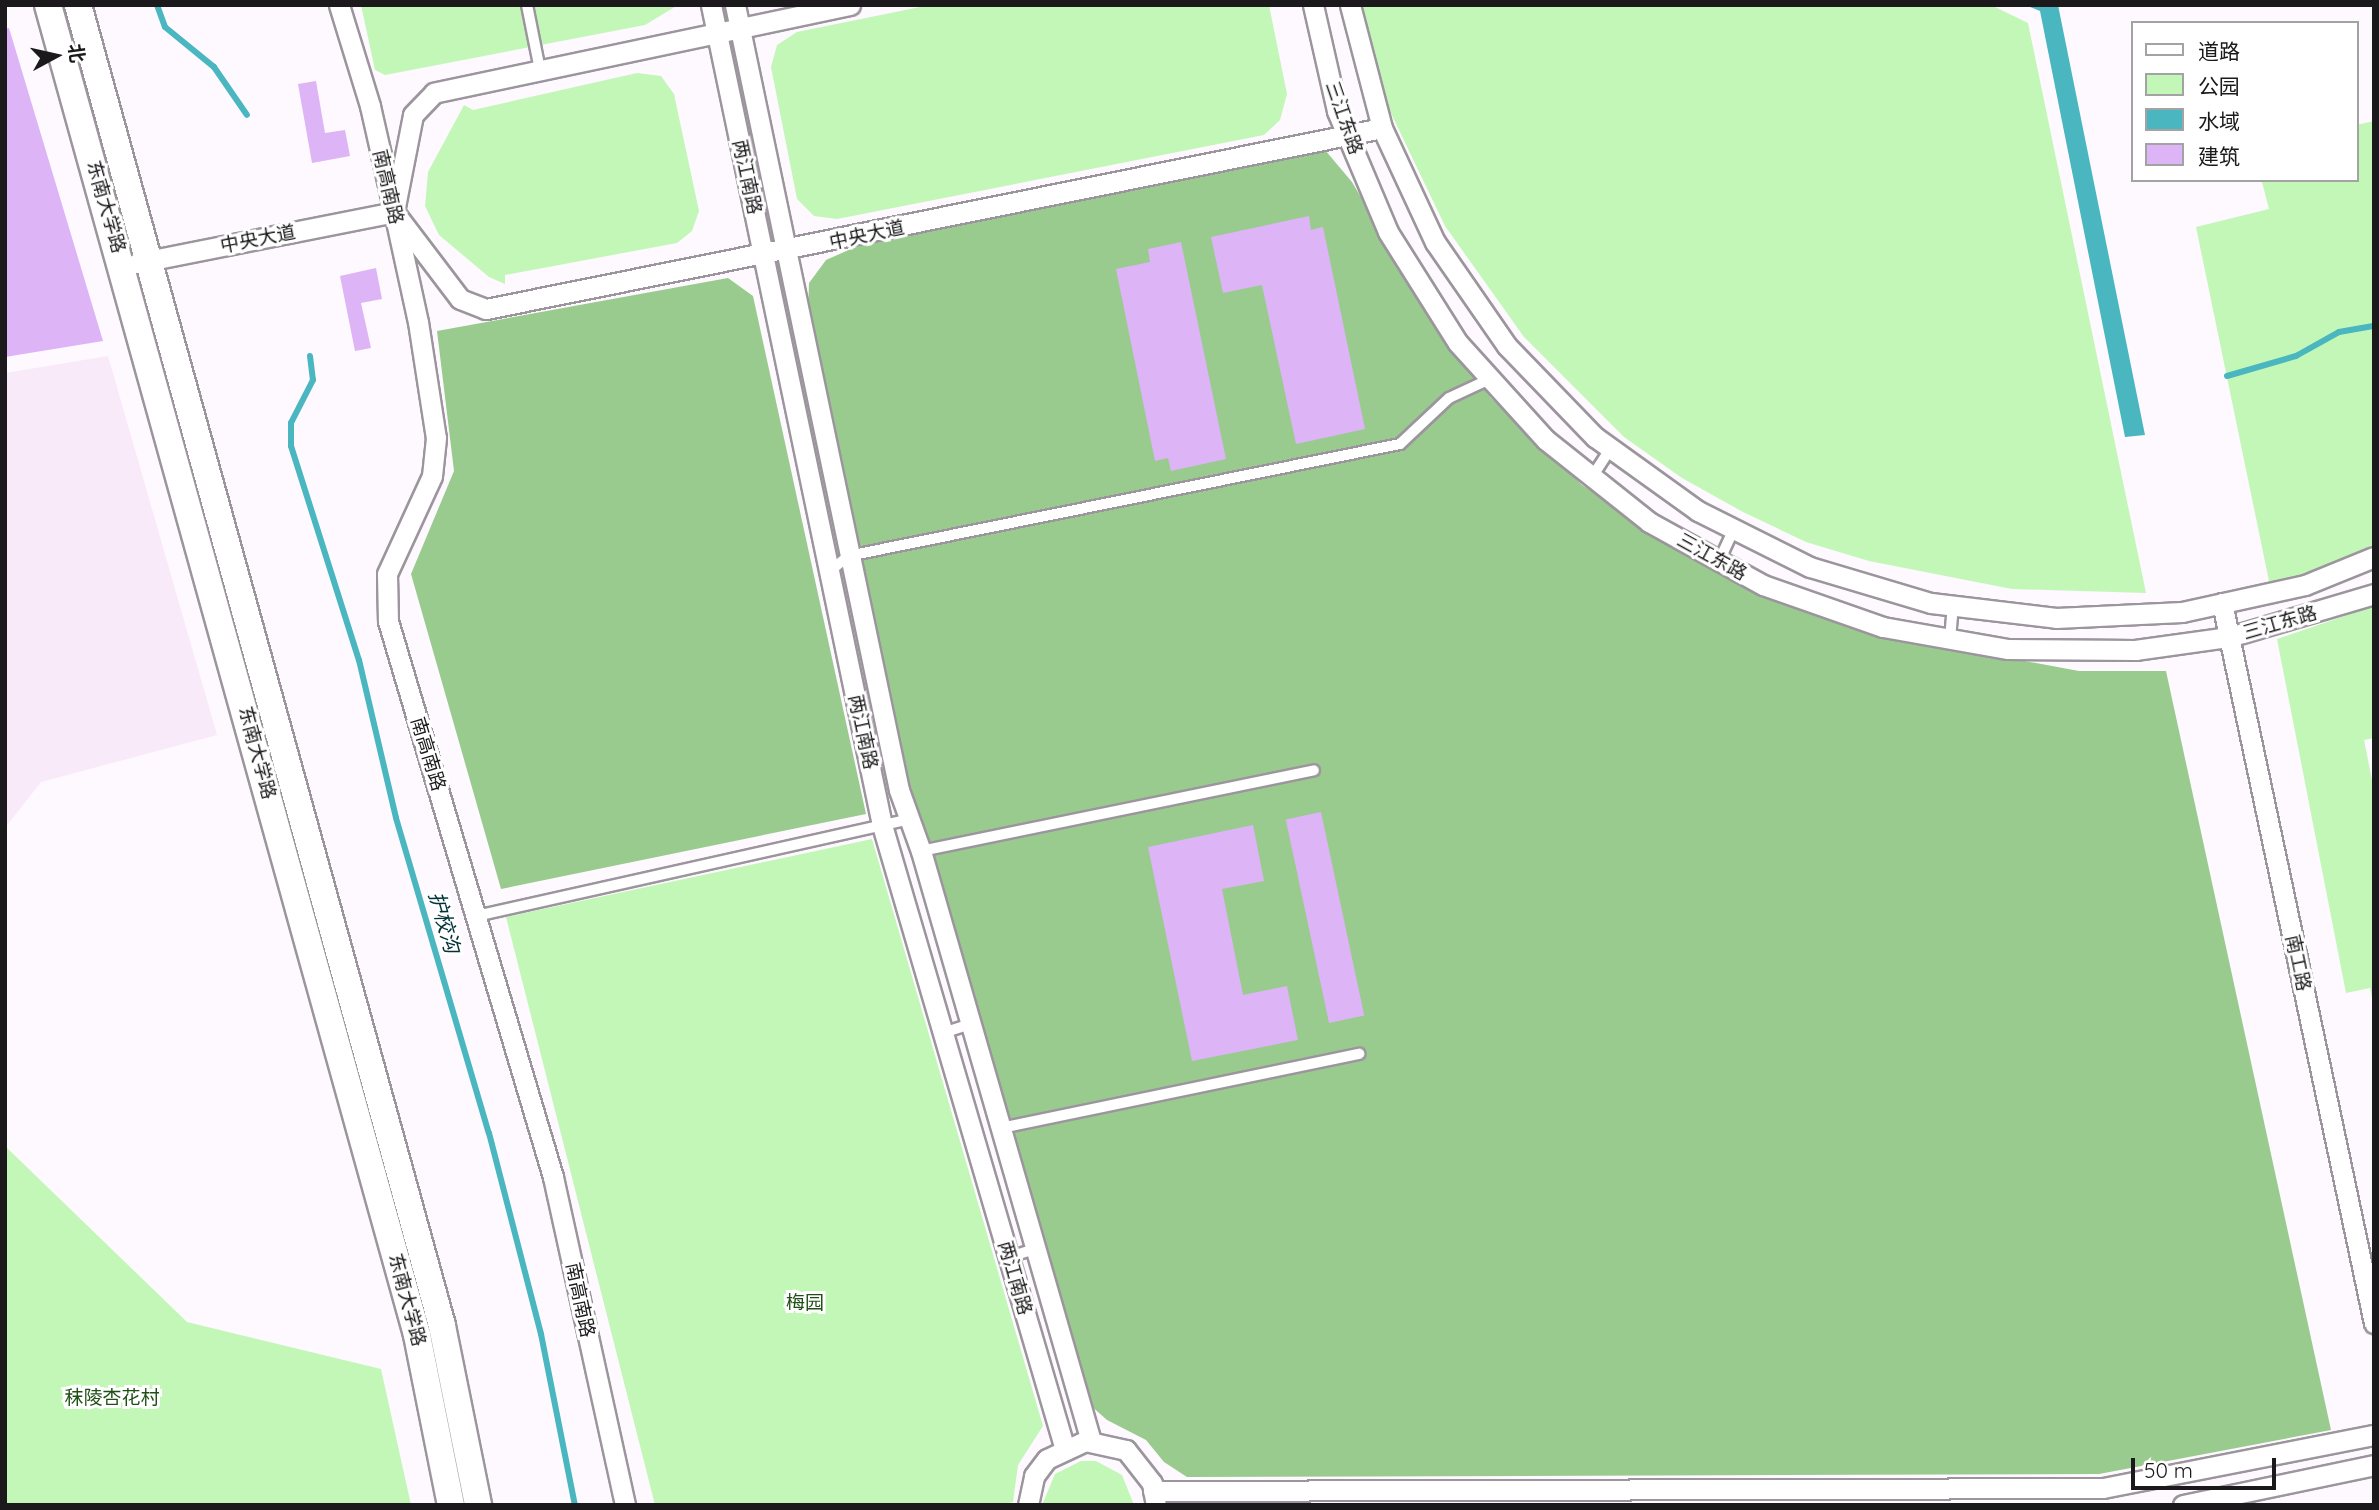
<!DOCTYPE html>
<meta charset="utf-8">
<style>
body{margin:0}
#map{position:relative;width:2379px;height:1510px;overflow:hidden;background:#fef8ff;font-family:Quicksand,"Noto Sans SC",sans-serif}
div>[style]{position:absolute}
.built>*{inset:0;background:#f8eaf8}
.green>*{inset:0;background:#c3f7b8}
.forest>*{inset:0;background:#99cb8f}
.water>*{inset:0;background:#49b6c0}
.stream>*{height:6px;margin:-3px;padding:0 3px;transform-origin:3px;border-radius:3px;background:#49b6c0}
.building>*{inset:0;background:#ddb4f6;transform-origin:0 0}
.roads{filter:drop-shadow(2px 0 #9c959d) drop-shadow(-2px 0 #9c959d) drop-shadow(0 2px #9c959d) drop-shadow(0 -2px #9c959d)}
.service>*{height:10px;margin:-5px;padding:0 5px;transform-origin:5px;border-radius:5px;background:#fff}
.minor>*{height:19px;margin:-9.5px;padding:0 9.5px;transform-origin:9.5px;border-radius:9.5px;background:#fff}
.secondary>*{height:26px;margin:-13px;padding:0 13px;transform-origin:13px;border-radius:13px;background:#fff}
span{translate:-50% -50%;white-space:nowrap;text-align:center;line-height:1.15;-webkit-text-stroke:6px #fff;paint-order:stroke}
.street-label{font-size:19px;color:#1b191b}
.park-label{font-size:19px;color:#205015}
.water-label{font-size:21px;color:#003338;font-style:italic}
.frame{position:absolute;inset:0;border:7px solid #1b191b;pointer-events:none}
.legend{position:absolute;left:2131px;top:21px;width:228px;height:161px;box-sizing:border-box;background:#fff;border:2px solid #a4a3a4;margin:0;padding:9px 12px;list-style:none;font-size:21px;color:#1b191b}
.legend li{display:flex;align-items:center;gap:14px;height:35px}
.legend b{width:35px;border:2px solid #a4a3a4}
.north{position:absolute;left:21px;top:21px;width:70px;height:70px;-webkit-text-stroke:5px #fff;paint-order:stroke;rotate:82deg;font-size:19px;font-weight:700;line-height:28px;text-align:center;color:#1b191b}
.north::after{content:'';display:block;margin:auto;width:24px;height:32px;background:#1b191b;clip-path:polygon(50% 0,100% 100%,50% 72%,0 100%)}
.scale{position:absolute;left:2131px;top:1458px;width:145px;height:32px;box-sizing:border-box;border:4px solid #1b191b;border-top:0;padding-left:9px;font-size:21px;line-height:24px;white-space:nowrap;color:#1b191b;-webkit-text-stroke:5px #fff;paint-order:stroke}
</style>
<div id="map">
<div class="built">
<i style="clip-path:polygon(108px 356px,217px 735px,41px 782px,5px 828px,5px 373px)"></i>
</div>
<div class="green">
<i style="clip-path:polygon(361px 5px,678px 5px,645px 25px,385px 75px,375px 70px)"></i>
<i style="clip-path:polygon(930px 5px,1269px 5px,1287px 94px,1280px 120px,1264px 135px,837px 219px,814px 216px,797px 199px,771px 67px,777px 45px,797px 32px)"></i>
<i style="clip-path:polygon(1360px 5px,1991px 5px,2028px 23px,2146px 593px,2012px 589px,1869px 561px,1806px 542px,1743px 512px,1682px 478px,1624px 437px,1524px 337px,1445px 226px,1387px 105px)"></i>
<i style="clip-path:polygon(637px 73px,661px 76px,674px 94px,699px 211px,692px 231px,677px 243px,505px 275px,505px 284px,489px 277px,439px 235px,425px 206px,428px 172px,464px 105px,473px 110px)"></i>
<i style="clip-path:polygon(2374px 121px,2374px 550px,2304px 578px,2270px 586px,2196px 227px,2269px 209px,2262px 182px,2356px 180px,2356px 125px)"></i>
<i style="clip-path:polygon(2374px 606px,2374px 738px,2364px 740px,2374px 790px,2374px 1008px,2370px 988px,2346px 993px,2277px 639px)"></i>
<i style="clip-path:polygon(872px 839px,1043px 1426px,1018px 1465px,1013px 1502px,1001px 1505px,655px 1505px,506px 917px)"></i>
<i style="clip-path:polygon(5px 1146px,187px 1322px,381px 1369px,411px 1505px,5px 1505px)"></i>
<i style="clip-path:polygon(1081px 1461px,1096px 1461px,1122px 1475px,1134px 1505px,1042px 1505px,1055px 1474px)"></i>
</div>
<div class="forest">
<i style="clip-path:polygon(1325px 150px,1352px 182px,1422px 301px,1491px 398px,1582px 485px,1643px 525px,1728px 573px,1992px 655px,2079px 671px,2166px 671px,2331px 1430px,2099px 1474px,1187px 1477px,1164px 1462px,1146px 1440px,1107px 1420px,1089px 1404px,908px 785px,808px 313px,809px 283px,826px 260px,860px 245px)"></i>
<i style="clip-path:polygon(728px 278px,753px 296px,866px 814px,501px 889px,411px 574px,454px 471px,437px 331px)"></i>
</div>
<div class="water">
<i style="clip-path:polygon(2025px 5px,2058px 5px,2145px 435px,2125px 437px,2040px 11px)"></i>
</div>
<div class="stream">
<i style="left:157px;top:5px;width:23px;rotate:70deg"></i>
<i style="left:165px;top:27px;width:63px;rotate:39.2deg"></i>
<i style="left:214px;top:67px;width:58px;rotate:55.5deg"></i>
<i style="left:310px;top:356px;width:24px;rotate:83deg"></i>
<i style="left:313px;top:380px;width:48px;rotate:117.1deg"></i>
<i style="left:291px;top:423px;width:23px;rotate:90deg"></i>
<i style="left:291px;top:446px;width:225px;rotate:72.4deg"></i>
<i style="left:359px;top:660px;width:162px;rotate:76.8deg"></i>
<i style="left:396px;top:818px;width:328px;rotate:73.6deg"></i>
<i style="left:489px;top:1133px;width:208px;rotate:75.5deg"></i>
<i style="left:541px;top:1334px;width:174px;rotate:78.8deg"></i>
<i style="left:2227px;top:376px;width:72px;rotate:-16.2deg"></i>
<i style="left:2296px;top:356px;width:49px;rotate:-29.2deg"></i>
<i style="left:2339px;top:332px;width:36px;rotate:-10deg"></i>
</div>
<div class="building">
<i style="clip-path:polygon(9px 28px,103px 341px,5px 357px,5px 29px)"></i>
<i style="clip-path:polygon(316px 81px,325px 133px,345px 130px,350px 156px,312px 163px,298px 84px)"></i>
<i style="clip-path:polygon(1309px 216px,1311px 230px,1323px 227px,1365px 429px,1296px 444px,1262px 285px,1223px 293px,1211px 237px)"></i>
<i style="clip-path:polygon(1181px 242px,1226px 459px,1171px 471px,1168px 458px,1155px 461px,1116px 269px,1150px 262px,1148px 249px)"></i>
<i style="clip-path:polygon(376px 268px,382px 299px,361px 303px,371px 348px,355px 351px,340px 276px)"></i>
<i style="left:1321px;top:812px;width:208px;height:36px;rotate:78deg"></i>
<i style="clip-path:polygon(1253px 825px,1264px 881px,1222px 889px,1243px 995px,1287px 986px,1298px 1040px,1192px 1061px,1148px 847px)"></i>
</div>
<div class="roads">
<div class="service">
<i style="left:527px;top:5px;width:66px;rotate:78.7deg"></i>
<i style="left:1592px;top:477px;width:35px;rotate:-57deg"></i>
<i style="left:1719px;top:561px;width:35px;rotate:-65deg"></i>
<i style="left:829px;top:572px;width:25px;rotate:-40deg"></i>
<i style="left:848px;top:556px;width:563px;rotate:-11.47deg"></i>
<i style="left:1400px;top:444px;width:67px;rotate:-43.2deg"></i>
<i style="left:1449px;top:398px;width:45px;rotate:-24.9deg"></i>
<i style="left:1950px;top:639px;width:33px;rotate:-85deg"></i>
<i style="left:921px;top:851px;width:401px;rotate:-11.6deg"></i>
<i style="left:476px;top:916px;width:444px;rotate:-12.6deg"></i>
<i style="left:943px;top:1033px;width:28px;rotate:-18deg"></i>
<i style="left:1001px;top:1128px;width:366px;rotate:-11.7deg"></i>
<i style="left:1009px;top:1257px;width:28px;rotate:-17deg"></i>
</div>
<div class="minor">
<i style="left:339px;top:5px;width:106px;rotate:72.9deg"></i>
<i style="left:370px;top:106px;width:109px;rotate:77.2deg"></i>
<i style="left:394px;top:212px;width:113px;rotate:77.7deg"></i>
<i style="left:418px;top:322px;width:117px;rotate:81.2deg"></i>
<i style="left:436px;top:438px;width:38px;rotate:96deg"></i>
<i style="left:432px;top:476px;width:108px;rotate:114.7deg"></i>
<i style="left:387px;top:574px;width:47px;rotate:88.8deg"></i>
<i style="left:388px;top:621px;width:580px;rotate:73.47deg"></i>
<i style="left:553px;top:1177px;width:336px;rotate:77.6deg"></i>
<i style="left:711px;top:5px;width:838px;rotate:78.22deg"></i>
<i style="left:882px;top:825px;width:647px;rotate:73.67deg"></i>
<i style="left:735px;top:5px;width:802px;rotate:78.2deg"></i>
<i style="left:899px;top:790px;width:65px;rotate:70.2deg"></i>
<i style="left:921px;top:851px;width:614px;rotate:73.93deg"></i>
<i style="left:850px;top:5px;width:425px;rotate:168.1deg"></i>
<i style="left:434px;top:93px;width:30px;rotate:134deg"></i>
<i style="left:413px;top:115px;width:99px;rotate:101.1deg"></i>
<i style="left:394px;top:212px;width:109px;rotate:52.8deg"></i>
<i style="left:460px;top:299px;width:28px;rotate:21deg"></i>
<i style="left:486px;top:309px;width:914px;rotate:-11.42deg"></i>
<i style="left:1313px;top:5px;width:109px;rotate:77.2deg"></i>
<i style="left:1337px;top:111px;width:131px;rotate:67.1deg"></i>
<i style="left:1388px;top:232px;width:131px;rotate:57.8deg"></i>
<i style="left:1458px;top:343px;width:131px;rotate:47.8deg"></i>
<i style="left:1546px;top:440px;width:132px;rotate:38.5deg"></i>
<i style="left:1649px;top:522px;width:130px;rotate:28.9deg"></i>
<i style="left:1763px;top:585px;width:127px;rotate:19.3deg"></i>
<i style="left:1883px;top:627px;width:127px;rotate:10deg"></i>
<i style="left:2008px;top:649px;width:127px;rotate:0.5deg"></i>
<i style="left:2135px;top:650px;width:95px;rotate:-7.9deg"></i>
<i style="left:2229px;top:637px;width:151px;rotate:-16.5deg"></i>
<i style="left:1350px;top:5px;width:127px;rotate:75.4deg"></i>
<i style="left:1382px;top:128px;width:126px;rotate:65.1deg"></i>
<i style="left:1435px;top:242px;width:126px;rotate:55.3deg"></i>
<i style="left:1507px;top:346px;width:127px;rotate:46deg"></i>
<i style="left:1595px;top:437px;width:127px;rotate:35.7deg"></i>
<i style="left:1698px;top:511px;width:125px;rotate:26.6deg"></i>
<i style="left:1810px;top:567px;width:126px;rotate:16.6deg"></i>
<i style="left:1931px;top:603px;width:126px;rotate:6.8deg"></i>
<i style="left:2056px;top:618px;width:126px;rotate:-2.7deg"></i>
<i style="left:2182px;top:612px;width:126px;rotate:-12.4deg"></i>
<i style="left:2305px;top:585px;width:74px;rotate:-22.1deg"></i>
<i style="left:137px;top:263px;width:262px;rotate:-11.2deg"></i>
<i style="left:2222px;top:603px;width:736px;rotate:78.08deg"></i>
<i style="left:1153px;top:1491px;width:950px;rotate:-0.18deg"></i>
<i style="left:2103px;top:1488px;width:276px;rotate:-11.1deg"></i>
<i style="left:1028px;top:1505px;width:30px;rotate:-78deg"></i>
<i style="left:1034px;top:1476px;width:21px;rotate:-53deg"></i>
<i style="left:1047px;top:1459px;width:42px;rotate:-25.3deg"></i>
<i style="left:1085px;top:1441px;width:42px;rotate:12.4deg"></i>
<i style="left:1126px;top:1450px;width:42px;rotate:51.8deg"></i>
<i style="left:1152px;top:1483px;width:22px;rotate:80deg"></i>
<i style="left:2183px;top:1505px;width:195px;rotate:-11.8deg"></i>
</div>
<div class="secondary">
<i style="left:48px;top:5px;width:1380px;rotate:74.49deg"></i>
<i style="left:417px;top:1335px;width:173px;rotate:78.7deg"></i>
<i style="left:78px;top:5px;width:1370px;rotate:74.59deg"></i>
<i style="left:442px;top:1326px;width:183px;rotate:78.6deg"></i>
</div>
</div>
<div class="street-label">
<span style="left:1344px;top:118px;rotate:71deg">三江东路</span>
<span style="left:747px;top:177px;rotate:78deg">两江南路</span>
<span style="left:388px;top:187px;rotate:77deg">南高南路</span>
<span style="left:106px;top:207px;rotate:74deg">东南大学路</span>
<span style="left:867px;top:235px;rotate:-12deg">中央大道</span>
<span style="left:258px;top:239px;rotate:-11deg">中央大道</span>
<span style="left:1712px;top:557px;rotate:29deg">三江东路</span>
<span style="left:2280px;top:623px;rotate:-16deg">三江东路</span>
<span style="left:863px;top:732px;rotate:78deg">两江南路</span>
<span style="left:257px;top:753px;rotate:75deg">东南大学路</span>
<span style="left:428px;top:754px;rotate:73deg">南高南路</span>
<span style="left:2298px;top:963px;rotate:78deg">南工路</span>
<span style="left:1015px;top:1278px;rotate:74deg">两江南路</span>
<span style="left:407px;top:1300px;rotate:75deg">东南大学路</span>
<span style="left:580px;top:1300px;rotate:78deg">南高南路</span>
</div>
<div class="park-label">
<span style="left:805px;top:1303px">梅园</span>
<span style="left:112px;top:1398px">秣陵杏花村</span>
</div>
<div class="water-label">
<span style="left:445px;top:922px;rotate:74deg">护校沟</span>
</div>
<div class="frame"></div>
<ul class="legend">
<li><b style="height:9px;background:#fff"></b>道路</li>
<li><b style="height:19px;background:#c3f7b8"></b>公园</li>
<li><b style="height:19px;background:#49b6c0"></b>水域</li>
<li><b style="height:19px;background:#ddb4f6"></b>建筑</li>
</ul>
<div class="north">北</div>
<div class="scale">50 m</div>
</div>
